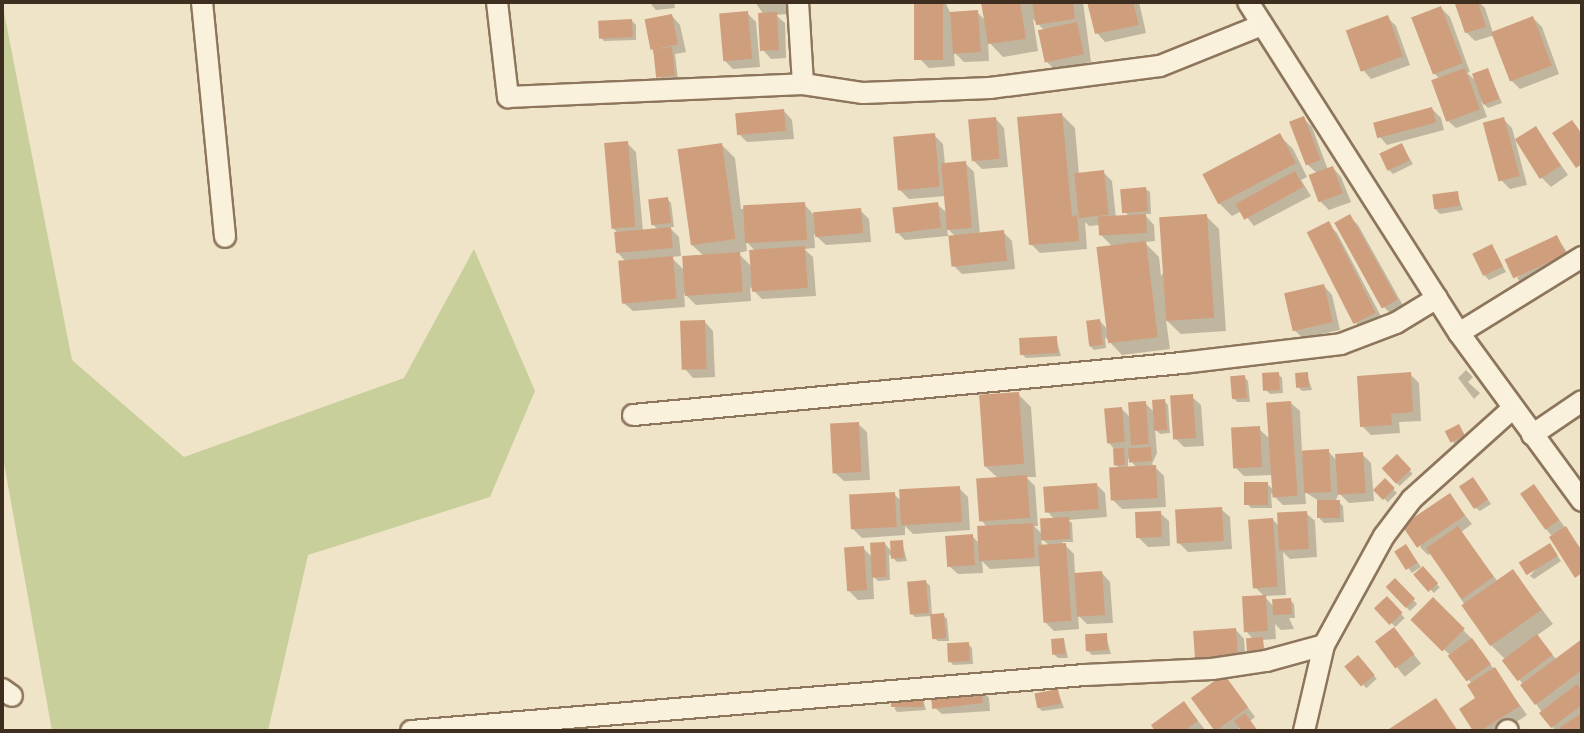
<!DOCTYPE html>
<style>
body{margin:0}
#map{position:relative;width:1584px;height:733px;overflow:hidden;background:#f0e4c8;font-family:"PT Serif",serif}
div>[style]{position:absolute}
.green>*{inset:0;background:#c9cf9b}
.shadow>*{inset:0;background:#0003;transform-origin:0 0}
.building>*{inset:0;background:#cf9f7d;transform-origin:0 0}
.roads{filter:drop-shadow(2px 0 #8d765c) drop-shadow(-2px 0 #8d765c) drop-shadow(0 2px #8d765c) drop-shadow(0 -2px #8d765c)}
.minor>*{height:20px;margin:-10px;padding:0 10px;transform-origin:10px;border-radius:10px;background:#faf1dc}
span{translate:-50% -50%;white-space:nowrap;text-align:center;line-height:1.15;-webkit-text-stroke:7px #f7eed8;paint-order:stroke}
.frame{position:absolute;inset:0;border:4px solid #3d2e20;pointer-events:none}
</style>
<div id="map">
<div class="green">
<i style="clip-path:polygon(2px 2px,72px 360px,184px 457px,404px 378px,474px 249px,535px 391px,490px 497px,308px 555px,268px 731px,52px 731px,2px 452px)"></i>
</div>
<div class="shadow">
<i style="clip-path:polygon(649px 2px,674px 2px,675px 8px,656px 10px)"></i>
<i style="clip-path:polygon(755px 2px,786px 2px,787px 14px,776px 15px,785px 23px,786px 58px,771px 59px,763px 50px,764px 15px)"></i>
<i style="clip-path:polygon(916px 2px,945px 2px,951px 14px,977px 12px,986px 21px,983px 2px,1083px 2px,1091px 62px,1054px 69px,1046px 61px,1045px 31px,1033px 19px,1038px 51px,1003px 57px,988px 41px,989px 61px,964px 62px,954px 52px,955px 66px,929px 68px,920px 59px)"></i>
<i style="clip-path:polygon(1089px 2px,1139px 2px,1146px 33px,1105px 42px,1097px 33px)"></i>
<i style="clip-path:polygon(1467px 2px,1479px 2px,1485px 8px,1493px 33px,1533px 18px,1542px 27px,1559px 74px,1520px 89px,1511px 80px,1495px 35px,1475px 41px,1466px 32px,1457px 5px)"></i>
<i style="clip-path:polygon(1441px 8px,1450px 17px,1470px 72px,1467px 73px,1477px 82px,1488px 70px,1502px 103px,1488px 108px,1481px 101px,1487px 117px,1456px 128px,1447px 120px,1440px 79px,1434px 73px)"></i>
<i style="clip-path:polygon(747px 13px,756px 22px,760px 67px,733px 69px,724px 60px)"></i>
<i style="clip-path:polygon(672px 16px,680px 25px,686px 52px,675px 54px,678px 79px,662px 81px,652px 48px)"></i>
<i style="clip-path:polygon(1388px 18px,1396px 26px,1410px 65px,1371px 79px,1363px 70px)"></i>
<i style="clip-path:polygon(632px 21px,636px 25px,636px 40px,604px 41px,600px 37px)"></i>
<i style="clip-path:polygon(1432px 109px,1441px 118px,1444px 130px,1387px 145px,1379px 136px)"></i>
<i style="clip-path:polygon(784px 111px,792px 120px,794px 139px,747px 142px,738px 133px)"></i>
<i style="clip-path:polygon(1062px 115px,1075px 128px,1079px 175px,1103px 172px,1112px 181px,1116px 218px,1130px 217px,1124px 211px,1146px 189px,1150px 192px,1151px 214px,1144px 214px,1154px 225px,1155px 241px,1144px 242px,1159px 257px,1161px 276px,1206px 216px,1219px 229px,1226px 331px,1181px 334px,1166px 320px,1170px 349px,1122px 355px,1105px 337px,1106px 348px,1094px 350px,1090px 346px,1100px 321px,1108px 330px,1113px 247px,1101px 235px,1100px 225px,1089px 226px,1085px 222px,1087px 249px,1040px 253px,1031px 244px)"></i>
<i style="clip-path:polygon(1303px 118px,1312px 127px,1328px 170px,1333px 168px,1341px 177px,1351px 202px,1329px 210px,1320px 201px,1318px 174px,1308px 165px)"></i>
<i style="clip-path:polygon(996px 119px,1004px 128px,1008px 167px,982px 169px,973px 160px)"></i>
<i style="clip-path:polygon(1503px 119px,1512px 128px,1527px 185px,1510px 189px,1501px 180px)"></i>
<i style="clip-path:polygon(1535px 128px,1568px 175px,1551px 187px,1542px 178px)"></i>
<i style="clip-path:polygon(934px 135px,943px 144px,945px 165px,965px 163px,974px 172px,980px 234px,1003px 232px,1012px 241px,1015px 269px,962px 274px,953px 265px,956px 237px,947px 228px,948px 236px,905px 240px,896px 231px,937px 204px,948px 214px,946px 196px,909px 199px,900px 190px)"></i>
<i style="clip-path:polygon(1280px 136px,1293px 149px,1307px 177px,1301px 180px,1311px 196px,1254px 226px,1242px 211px,1232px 216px,1219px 203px)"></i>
<i style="clip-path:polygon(evenodd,627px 143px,636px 152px,643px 232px,659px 230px,653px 225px,667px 199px,671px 203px,674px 227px,669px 227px,679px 237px,681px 256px,671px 257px,685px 271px,704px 256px,691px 244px,722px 145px,735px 158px,741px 209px,804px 204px,813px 214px,860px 210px,869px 219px,871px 242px,826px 245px,814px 234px,815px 248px,804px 249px,813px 257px,816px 296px,762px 299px,750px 287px,751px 301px,696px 305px,684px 293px,685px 307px,633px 311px,624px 303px,626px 262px,618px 253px,619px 234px,613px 228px,627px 143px,746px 241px,756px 252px,752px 267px,738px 253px,747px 251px,746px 241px)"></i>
<i style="clip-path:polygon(1402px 146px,1413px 164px,1393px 174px,1389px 170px)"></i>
<i style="clip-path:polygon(1457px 194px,1463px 210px,1440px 214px,1436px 210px)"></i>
<i style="clip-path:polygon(1349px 216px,1358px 225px,1405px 309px,1393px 316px,1384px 307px)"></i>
<i style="clip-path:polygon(1328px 224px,1337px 233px,1384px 322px,1365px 332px,1356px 323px)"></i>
<i style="clip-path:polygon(1557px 237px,1574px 263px,1525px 287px,1517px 278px)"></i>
<i style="clip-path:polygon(1495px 251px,1506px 272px,1489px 280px,1485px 276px)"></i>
<i style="clip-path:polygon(1324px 286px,1332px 295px,1340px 330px,1303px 338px,1294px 330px)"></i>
<i style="clip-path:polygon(705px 322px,713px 331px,715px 377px,693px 378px,685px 369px)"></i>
<i style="clip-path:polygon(1056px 338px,1061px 356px,1026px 358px,1022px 354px)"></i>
<i style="clip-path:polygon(1466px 370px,1473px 377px,1468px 382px,1480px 393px,1474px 399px,1458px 378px)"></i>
<i style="clip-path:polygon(1278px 374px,1282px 378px,1283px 393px,1270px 394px,1266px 390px)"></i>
<i style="clip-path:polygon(1307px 374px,1312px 390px,1302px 391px,1298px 387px)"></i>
<i style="clip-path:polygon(1410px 374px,1419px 383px,1421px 421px,1399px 422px,1400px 433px,1371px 435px,1362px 426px)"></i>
<i style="clip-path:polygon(1244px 377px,1248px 381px,1250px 402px,1237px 402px,1234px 398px)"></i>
<i style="clip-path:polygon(evenodd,1018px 394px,1031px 407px,1036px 477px,1026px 477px,1035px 486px,1038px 526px,1034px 526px,1043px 535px,1055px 520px,1047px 511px,1097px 485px,1105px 493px,1107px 517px,1068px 520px,1072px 523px,1073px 542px,1062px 542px,1074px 554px,1075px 575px,1102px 573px,1110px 582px,1113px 623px,1087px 624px,1078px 615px,1079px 629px,1054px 631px,1045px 622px,1041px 566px,990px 569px,982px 561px,983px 573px,958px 574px,949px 566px,972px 536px,980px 544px,988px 528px,981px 520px,999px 479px,985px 466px,1018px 394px,1041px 538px,1050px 546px,1042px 547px,1041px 538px)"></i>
<i style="clip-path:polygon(1192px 397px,1201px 405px,1204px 446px,1184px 447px,1175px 438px)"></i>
<i style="clip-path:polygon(evenodd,1164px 401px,1168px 405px,1170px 433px,1160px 434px,1155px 429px,1157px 453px,1152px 464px,1164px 476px,1166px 507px,1122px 509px,1113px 500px,1121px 470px,1116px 465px,1115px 450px,1108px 442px,1122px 409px,1131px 418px,1145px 403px,1155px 413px,1164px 401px,1128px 458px,1138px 469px,1128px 469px,1128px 458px)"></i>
<i style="clip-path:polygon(1291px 403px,1300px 411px,1302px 453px,1328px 451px,1338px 462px,1362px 454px,1371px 463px,1374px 501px,1349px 503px,1339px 493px,1336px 500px,1343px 506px,1344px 522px,1324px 523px,1320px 519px,1319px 501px,1305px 492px,1306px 504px,1283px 505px,1271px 493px,1272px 508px,1251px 508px,1247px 504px,1267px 484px,1274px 490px,1273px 475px,1244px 476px,1236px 468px,1259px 429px,1271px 440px)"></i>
<i style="clip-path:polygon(858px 424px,867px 432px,870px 480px,844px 481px,835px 473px)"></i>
<i style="clip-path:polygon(1458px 427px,1468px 440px,1457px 446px,1453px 442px)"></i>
<i style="left:1397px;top:457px;width:23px;height:18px;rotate:47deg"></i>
<i style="left:1385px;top:481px;width:17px;height:13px;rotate:45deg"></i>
<i style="clip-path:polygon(1477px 484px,1491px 504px,1480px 511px,1476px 508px)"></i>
<i style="clip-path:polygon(1534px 486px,1582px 550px,1582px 571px,1546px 529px)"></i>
<i style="clip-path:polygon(959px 488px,968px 497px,970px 530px,913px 534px,905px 526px,905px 535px,862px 538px,853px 529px,894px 494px,902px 502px)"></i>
<i style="clip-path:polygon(1450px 496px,1472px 524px,1461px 532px,1498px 582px,1513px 571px,1553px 624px,1536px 636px,1557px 660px,1582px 641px,1582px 685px,1578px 688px,1582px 692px,1582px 731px,1557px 731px,1552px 727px,1506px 660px,1491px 645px,1431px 553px,1428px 555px,1420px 547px)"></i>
<i style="clip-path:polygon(1221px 509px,1230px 517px,1232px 549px,1188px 552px,1179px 543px)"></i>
<i style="clip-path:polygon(1160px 513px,1169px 521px,1170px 546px,1148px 547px,1139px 538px)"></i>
<i style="clip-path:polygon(1306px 513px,1315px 521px,1317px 557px,1290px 559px,1283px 552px,1286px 595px,1264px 596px,1274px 607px,1290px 600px,1294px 604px,1295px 618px,1289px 618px,1294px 629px,1281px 630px,1275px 624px,1276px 639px,1262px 640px,1267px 656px,1246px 631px,1265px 597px,1255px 587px,1273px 520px,1280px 527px)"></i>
<i style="clip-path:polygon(902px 542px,907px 561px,897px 562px,889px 554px,890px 580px,878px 581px,873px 576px,874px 599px,858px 600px,849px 591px,863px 548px,873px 558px,885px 544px,892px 552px)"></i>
<i style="clip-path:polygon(1553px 549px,1561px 561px,1534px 579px,1530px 576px)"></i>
<i style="clip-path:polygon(1410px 551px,1421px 567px,1412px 573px,1397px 553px)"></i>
<i style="left:1423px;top:569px;width:25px;height:8px;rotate:48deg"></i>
<i style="left:1395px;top:581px;width:32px;height:10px;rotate:46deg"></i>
<i style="clip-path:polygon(926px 582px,930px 586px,932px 616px,943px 615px,947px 619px,949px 641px,938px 641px,934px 638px,933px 616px,915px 617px,911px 613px)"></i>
<i style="left:1387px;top:599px;width:26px;height:13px;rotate:47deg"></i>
<i style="clip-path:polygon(1433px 600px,1472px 639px,1527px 715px,1502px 731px,1476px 731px,1478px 699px,1472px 684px,1451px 656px,1414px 620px)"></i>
<i style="clip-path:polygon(1236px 630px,1244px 639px,1246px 665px,1197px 659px)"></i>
<i style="left:1394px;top:630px;width:43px;height:21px;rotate:51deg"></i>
<i style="clip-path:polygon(1106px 636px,1111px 654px,1092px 655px,1088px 651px)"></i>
<i style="clip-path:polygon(1064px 640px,1068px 658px,1058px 658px,1054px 654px)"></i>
<i style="clip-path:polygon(968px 644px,972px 648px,973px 664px,953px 665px,950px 661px)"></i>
<i style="left:1358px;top:658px;width:28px;height:14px;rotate:48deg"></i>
<i style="clip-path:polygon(1232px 686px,1255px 717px,1250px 721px,1257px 731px,1244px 731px,1241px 727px,1236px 731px,1219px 731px,1194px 699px)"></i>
<i style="clip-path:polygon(981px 689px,989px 698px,990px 711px,942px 714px,933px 706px)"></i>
<i style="clip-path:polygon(1058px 691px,1064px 708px,1042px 711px,1038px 707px)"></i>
<i style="clip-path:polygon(922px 695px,926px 710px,897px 712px,894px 708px)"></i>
<i style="clip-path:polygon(1192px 713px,1206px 731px,1158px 731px)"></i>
</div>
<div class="building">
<i style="left:914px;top:2px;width:29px;height:58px"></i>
<i style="clip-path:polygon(981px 2px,1020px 2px,1026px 39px,988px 44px)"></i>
<i style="clip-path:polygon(1032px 2px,1073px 2px,1075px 19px,1036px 25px)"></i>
<i style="clip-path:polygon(1087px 2px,1133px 2px,1139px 25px,1095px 34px)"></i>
<i style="clip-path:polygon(1478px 2px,1486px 27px,1465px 33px,1455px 4px)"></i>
<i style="left:1441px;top:6px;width:61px;height:32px;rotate:69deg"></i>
<i style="left:978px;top:10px;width:42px;height:28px;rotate:86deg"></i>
<i style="left:748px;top:11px;width:48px;height:29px;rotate:85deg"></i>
<i style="left:777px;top:12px;width:38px;height:19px;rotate:87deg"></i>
<i style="left:672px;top:14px;width:31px;height:28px;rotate:79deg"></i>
<i style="left:1388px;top:15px;width:44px;height:45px;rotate:70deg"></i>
<i style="left:1533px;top:16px;width:53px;height:45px;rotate:69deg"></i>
<i style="left:632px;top:19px;width:18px;height:34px;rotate:87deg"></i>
<i style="left:1077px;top:22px;width:33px;height:40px;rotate:78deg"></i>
<i style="left:672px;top:47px;width:29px;height:19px;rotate:84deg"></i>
<i style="left:1465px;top:68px;width:44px;height:36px;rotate:70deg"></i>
<i style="left:1488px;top:68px;width:33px;height:17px;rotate:70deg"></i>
<i style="left:1432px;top:107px;width:16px;height:61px;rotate:75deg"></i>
<i style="left:784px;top:109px;width:22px;height:49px;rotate:85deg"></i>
<i style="clip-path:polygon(1062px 113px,1072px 216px,1077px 215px,1079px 241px,1029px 245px,1017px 117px)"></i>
<i style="left:1304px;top:116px;width:47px;height:16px;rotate:69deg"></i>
<i style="left:996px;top:117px;width:42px;height:28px;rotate:85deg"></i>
<i style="left:1504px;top:117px;width:61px;height:22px;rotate:75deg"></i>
<i style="clip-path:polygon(1572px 120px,1582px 134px,1582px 164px,1576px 168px,1552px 133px)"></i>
<i style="left:1536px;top:126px;width:47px;height:25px;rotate:58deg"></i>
<i style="left:935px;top:133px;width:54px;height:42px;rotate:85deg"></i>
<i style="left:1280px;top:133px;width:34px;height:88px;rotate:62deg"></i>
<i style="left:628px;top:141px;width:86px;height:24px;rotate:85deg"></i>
<i style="left:722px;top:143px;width:97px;height:45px;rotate:82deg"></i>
<i style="left:1402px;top:143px;width:19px;height:25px;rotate:65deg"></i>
<i style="left:966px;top:161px;width:67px;height:25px;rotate:85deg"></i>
<i style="left:1333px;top:166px;width:29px;height:26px;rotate:70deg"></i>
<i style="left:1104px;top:170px;width:45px;height:30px;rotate:84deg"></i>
<i style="left:1295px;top:171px;width:18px;height:68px;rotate:61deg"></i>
<i style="left:1146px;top:187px;width:24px;height:26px;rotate:85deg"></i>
<i style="left:1458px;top:191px;width:15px;height:26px;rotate:82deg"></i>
<i style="left:668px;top:197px;width:26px;height:20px;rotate:83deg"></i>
<i style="left:805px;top:202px;width:38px;height:62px;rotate:87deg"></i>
<i style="left:938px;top:202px;width:26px;height:46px;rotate:83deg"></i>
<i style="left:861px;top:208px;width:25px;height:48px;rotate:85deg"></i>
<i style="left:1146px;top:214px;width:19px;height:48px;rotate:87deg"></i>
<i style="left:1207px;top:214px;width:104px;height:48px;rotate:86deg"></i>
<i style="left:1350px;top:214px;width:98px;height:18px;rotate:61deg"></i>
<i style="left:1329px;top:221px;width:103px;height:25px;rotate:63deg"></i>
<i style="left:671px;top:227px;width:21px;height:57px;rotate:85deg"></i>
<i style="left:1004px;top:230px;width:31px;height:56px;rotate:84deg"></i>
<i style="left:1557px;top:235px;width:21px;height:58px;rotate:65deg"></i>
<i style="left:1146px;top:241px;width:97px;height:50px;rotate:83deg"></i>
<i style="left:1492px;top:244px;width:25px;height:22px;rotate:64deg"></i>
<i style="left:805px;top:246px;width:42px;height:56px;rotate:86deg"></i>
<i style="left:740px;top:252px;width:40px;height:58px;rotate:86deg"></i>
<i style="left:673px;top:256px;width:43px;height:55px;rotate:85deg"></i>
<i style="left:1324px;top:284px;width:39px;height:41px;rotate:77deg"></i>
<i style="left:1100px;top:319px;width:26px;height:14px;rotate:83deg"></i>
<i style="left:705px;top:320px;width:49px;height:25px;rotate:88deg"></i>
<i style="left:1057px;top:336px;width:17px;height:38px;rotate:87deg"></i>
<i style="left:1279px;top:372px;width:18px;height:17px;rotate:87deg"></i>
<i style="left:1308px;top:372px;width:15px;height:13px;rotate:86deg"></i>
<i style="clip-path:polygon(1411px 372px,1413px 412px,1391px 414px,1392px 425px,1360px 427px,1357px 376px)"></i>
<i style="left:1245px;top:375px;width:23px;height:15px;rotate:85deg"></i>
<i style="left:1019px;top:392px;width:72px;height:40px;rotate:86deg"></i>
<i style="left:1193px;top:394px;width:44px;height:23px;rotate:86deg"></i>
<i style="left:1165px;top:399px;width:31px;height:13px;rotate:86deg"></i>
<i style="left:1146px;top:401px;width:43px;height:18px;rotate:86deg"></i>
<i style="left:1291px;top:401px;width:95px;height:25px;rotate:86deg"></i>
<i style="left:1122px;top:407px;width:35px;height:18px;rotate:85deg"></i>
<i style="left:859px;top:422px;width:50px;height:29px;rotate:87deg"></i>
<i style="left:1459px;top:424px;width:13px;height:16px;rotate:63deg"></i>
<i style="left:1260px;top:426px;width:41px;height:29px;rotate:87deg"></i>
<i style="left:1151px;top:447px;width:14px;height:23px;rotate:86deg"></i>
<i style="left:1124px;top:448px;width:17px;height:11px;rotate:87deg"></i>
<i style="left:1329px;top:449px;width:43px;height:27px;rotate:87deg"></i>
<i style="left:1363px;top:452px;width:41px;height:28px;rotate:86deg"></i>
<i style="left:1397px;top:454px;width:21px;height:21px;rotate:47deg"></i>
<i style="left:1156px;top:465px;width:33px;height:47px;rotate:87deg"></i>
<i style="left:1027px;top:475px;width:43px;height:51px;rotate:86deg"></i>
<i style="left:1473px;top:477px;width:27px;height:17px;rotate:56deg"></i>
<i style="left:1385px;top:478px;width:14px;height:17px;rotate:45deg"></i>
<i style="left:1244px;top:482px;width:24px;height:23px"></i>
<i style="left:1097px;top:483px;width:26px;height:54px;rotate:86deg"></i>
<i style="left:1534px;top:484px;width:44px;height:17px;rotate:55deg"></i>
<i style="left:960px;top:486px;width:36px;height:61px;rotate:87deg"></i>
<i style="left:895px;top:492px;width:35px;height:46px;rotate:87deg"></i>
<i style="left:1450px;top:493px;width:27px;height:58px;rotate:56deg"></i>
<i style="left:1340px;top:500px;width:18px;height:23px;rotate:90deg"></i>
<i style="left:1222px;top:507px;width:34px;height:47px;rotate:87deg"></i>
<i style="left:1161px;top:511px;width:26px;height:26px;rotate:88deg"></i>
<i style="left:1307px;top:511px;width:38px;height:30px;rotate:87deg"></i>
<i style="left:1069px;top:517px;width:22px;height:29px;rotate:87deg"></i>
<i style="left:1273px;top:518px;width:69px;height:25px;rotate:86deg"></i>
<i style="left:1033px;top:523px;width:35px;height:56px;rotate:87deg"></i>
<i style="left:1458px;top:526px;width:62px;height:39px;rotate:55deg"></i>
<i style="clip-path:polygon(1566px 526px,1582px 552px,1582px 573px,1575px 578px,1549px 537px)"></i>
<i style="left:973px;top:534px;width:31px;height:28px;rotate:86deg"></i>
<i style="left:903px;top:540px;width:18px;height:13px;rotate:87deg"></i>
<i style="left:885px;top:542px;width:35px;height:15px;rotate:87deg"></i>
<i style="left:1066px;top:543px;width:78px;height:28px;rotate:86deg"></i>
<i style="left:1550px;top:543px;width:15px;height:37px;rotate:58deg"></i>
<i style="left:1406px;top:544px;width:22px;height:14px;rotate:58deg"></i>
<i style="left:864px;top:546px;width:44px;height:20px;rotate:86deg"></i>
<i style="left:1423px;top:566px;width:23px;height:13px;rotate:49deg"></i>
<i style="left:1513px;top:569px;width:50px;height:63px;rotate:55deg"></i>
<i style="left:1102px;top:571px;width:44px;height:28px;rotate:86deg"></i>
<i style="left:1395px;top:578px;width:29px;height:13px;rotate:46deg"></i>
<i style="left:926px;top:580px;width:33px;height:19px;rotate:85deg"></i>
<i style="left:1266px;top:595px;width:36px;height:24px;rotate:87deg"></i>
<i style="left:1387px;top:596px;width:23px;height:18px;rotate:47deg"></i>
<i style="left:1433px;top:597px;width:45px;height:32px;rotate:45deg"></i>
<i style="left:1291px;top:598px;width:16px;height:19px;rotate:86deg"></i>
<i style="left:944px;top:613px;width:25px;height:14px;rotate:85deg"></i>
<i style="left:1394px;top:627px;width:34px;height:24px;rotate:53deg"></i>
<i style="left:1236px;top:628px;width:29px;height:43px;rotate:86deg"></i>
<i style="left:1107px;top:633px;width:17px;height:22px;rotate:87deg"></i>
<i style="left:1537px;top:634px;width:26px;height:44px;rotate:53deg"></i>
<i style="left:1263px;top:637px;width:16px;height:17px;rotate:86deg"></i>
<i style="left:1064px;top:638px;width:16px;height:13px;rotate:86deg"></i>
<i style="left:1472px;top:638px;width:32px;height:30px;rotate:54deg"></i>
<i style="clip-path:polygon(1582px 639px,1582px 670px,1535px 705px,1520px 685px)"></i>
<i style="left:969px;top:642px;width:19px;height:22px;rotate:87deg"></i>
<i style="left:1358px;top:655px;width:26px;height:18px;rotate:50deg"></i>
<i style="clip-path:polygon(1495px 667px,1520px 706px,1480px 731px,1473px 731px,1459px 709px,1475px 698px,1467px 685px)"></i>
<i style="left:1224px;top:674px;width:41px;height:41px;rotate:54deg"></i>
<i style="clip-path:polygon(1577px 684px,1582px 690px,1582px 705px,1551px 728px,1539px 713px)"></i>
<i style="left:981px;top:687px;width:16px;height:51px;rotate:83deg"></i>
<i style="left:1058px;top:689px;width:15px;height:24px;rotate:79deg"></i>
<i style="left:923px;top:693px;width:14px;height:32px;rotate:90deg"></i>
<i style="clip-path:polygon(1436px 698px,1458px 731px,1391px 731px,1389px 729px)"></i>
<i style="clip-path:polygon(1184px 701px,1198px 721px,1184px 731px,1155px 731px,1151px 725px)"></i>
<i style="clip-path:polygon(1245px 713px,1258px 731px,1242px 731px,1234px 721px)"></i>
<i style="clip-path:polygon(1582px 713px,1582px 731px,1563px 731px,1560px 727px)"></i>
</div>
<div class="roads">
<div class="minor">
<i style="left:202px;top:2px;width:236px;rotate:84.4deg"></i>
<i style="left:497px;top:2px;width:96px;rotate:83.4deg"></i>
<i style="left:508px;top:97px;width:295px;rotate:-2.5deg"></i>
<i style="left:803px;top:84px;width:61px;rotate:8.5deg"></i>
<i style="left:863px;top:93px;width:127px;rotate:-2.3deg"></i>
<i style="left:990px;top:88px;width:171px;rotate:-7.4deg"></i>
<i style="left:1160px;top:66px;width:110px;rotate:-21.9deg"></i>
<i style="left:798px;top:2px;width:82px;rotate:86.5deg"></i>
<i style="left:1248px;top:2px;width:393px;rotate:57.5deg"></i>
<i style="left:1459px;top:333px;width:208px;rotate:53.8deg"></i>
<i style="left:1459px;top:333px;width:145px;rotate:-31.7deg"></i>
<i style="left:633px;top:415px;width:551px;rotate:-5.41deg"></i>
<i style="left:1182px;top:363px;width:160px;rotate:-6.8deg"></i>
<i style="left:1341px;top:344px;width:59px;rotate:-20.9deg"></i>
<i style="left:1396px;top:323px;width:48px;rotate:-31.4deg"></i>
<i style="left:1532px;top:435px;width:60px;rotate:-34.2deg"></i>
<i style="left:2px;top:689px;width:12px;rotate:35deg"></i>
<i style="left:411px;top:731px;width:676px;rotate:-4.75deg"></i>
<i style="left:1085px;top:675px;width:127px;rotate:-2.7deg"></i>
<i style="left:1212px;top:669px;width:55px;rotate:-8.4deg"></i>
<i style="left:1266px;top:661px;width:60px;rotate:-15.4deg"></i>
<i style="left:1304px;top:731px;width:88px;rotate:-76.9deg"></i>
<i style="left:1324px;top:645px;width:124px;rotate:-61.2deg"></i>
<i style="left:1384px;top:536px;width:46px;rotate:-52.9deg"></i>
<i style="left:1412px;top:499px;width:136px;rotate:-42deg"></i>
<i style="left:1507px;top:731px;width:1px;rotate:-45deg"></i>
</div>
</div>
<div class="frame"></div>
</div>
